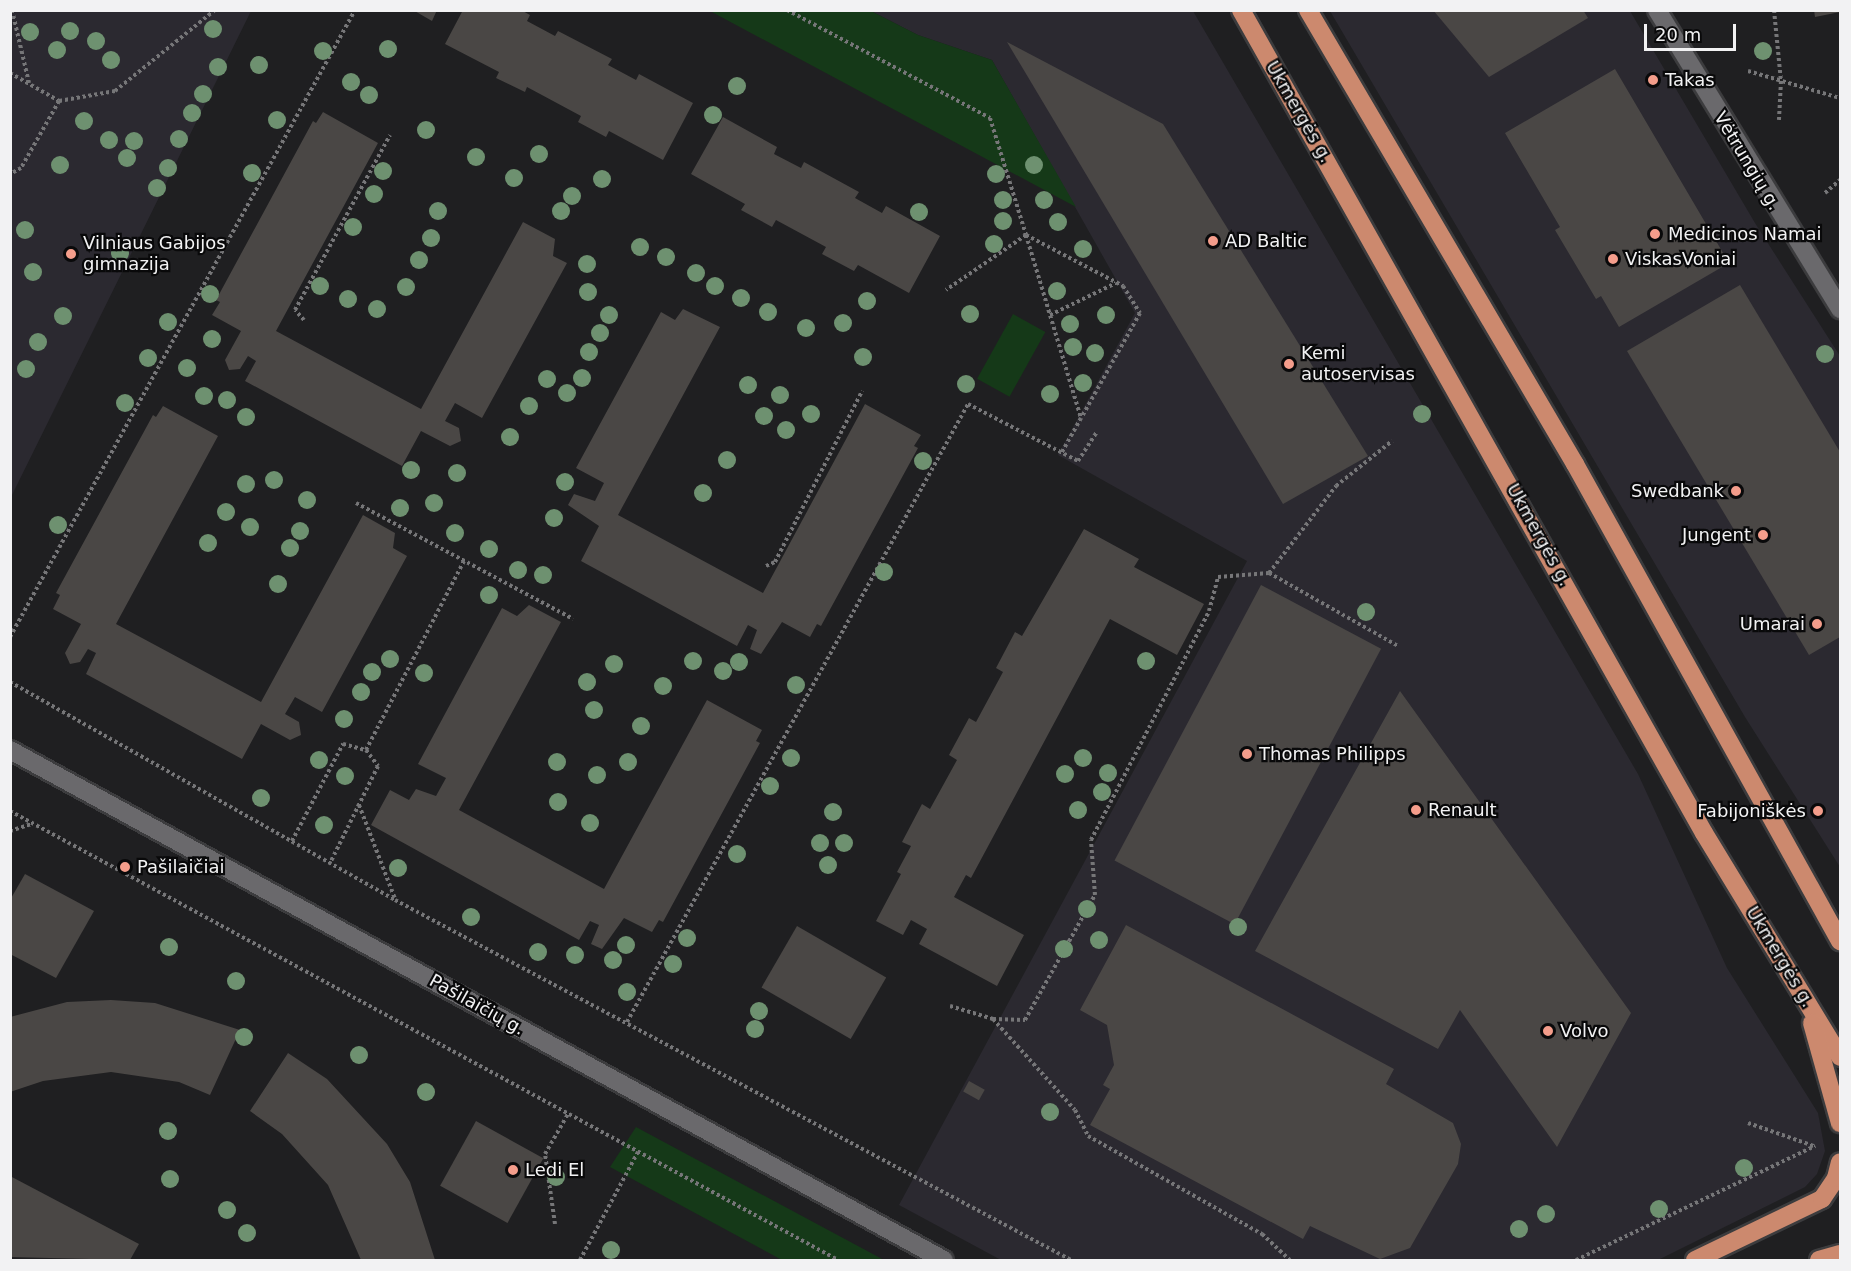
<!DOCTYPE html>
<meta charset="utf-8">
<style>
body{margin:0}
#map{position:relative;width:1851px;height:1271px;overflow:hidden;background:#1f1f21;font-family:"DejaVu Sans",sans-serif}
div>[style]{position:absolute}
.built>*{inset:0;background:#2b2930}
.green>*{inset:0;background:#153918;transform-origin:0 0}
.building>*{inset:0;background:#4a4745;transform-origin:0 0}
.path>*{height:4px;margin-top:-2px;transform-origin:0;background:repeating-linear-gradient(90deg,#767678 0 3px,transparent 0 6px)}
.roads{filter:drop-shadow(2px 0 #3c3c3e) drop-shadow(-2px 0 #3c3c3e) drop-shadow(0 2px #3c3c3e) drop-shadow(0 -2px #3c3c3e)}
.minor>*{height:18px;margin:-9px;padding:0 9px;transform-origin:9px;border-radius:9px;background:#6a696c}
.tertiary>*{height:18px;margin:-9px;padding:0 9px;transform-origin:9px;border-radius:9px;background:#6a696c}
.trunk>*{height:18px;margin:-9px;padding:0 9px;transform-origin:9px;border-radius:9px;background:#cc896e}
.trees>*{width:18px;height:18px;margin:-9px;border-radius:50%;background:#6e9170}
.dots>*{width:16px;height:16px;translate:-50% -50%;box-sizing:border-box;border:3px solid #09090a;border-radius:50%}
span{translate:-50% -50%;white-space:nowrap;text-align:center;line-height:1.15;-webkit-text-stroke:4.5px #09090a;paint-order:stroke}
.poi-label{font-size:18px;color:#f2f2f3}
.left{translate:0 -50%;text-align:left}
.right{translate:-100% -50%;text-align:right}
.street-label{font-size:18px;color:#f2f2f3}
.frame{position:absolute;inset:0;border:12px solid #f2f2f3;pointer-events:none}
.scale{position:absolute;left:1644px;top:24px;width:92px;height:27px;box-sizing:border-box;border:3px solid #f2f2f3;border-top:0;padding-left:8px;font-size:18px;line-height:21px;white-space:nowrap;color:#f2f2f3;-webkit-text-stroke:4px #09090a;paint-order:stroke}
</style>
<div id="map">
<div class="built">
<i style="clip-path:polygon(11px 10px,251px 11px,11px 497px,10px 11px)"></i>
<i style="clip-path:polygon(871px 11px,1193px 11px,1638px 774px,1727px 968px,1818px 1113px,1825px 1151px,1817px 1174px,1805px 1187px,1658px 1260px,1001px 1260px,899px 1205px,1247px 561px,1058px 455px,1135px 313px,992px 60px,918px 35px)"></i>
<i style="clip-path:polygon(1330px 11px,1630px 11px,1755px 223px,1840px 356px,1840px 867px,1745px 717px)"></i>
</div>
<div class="green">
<i style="clip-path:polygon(710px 11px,871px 11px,918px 35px,992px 60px,1076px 207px)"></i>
<i style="left:1013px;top:314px;width:37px;height:74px;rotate:29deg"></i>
<i style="clip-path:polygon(636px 1127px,884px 1260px,782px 1260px,610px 1167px)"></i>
</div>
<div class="building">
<i style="clip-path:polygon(413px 10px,437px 10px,432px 21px)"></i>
<i style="clip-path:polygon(463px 10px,521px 10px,530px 15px,527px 21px,555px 36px,558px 31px,612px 59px,608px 65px,636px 80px,639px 74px,693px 103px,663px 160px,609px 131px,606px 137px,578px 122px,581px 116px,527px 87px,525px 92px,496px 78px,499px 72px,445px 44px)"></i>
<i style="clip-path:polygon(1433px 10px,1583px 10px,1588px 18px,1489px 77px)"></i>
<i style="clip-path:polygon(1814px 10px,1840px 10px,1840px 12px,1815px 17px)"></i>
<i style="clip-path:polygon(1007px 42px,1163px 124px,1368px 456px,1283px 504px)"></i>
<i style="clip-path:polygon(1615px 69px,1729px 263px,1619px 327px,1601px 296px,1596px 299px,1555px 230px,1560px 227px,1505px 133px)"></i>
<i style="clip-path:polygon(323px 112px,378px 143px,276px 331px,421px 409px,523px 222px,555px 239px,553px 256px,567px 263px,482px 418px,455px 403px,445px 421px,459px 428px,461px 441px,450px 446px,421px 431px,402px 466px,245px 381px,256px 361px,248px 356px,240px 369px,229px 370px,225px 360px,241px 331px,212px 315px,220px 302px,216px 300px,313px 121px,316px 123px)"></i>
<i style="clip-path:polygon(723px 117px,777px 147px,774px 154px,801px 168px,804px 162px,859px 192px,855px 198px,882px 213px,886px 206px,940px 236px,909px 293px,858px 265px,854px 271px,822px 254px,826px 247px,776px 220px,772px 227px,741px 210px,745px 204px,691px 174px)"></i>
<i style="clip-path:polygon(1740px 285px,1840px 452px,1840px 637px,1809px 655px,1627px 351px)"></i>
<i style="clip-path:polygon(683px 309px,720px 327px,618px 515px,763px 593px,865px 404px,921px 435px,914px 446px,918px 448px,821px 626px,817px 624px,810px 637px,782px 622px,761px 654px,750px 649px,757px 630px,748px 625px,737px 646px,581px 561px,599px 526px,568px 505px,574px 494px,595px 501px,604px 483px,576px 468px,661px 312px,675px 320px)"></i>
<i style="clip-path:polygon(163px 406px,218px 436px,116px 624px,261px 702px,363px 515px,395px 533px,393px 548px,407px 556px,322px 712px,295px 697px,285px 714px,299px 722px,301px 735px,290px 740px,261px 724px,242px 759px,86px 674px,96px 653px,88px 649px,80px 662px,70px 664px,65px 653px,81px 624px,53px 609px,60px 595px,56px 593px,153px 415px,156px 417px)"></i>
<i style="clip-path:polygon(1084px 529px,1139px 559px,1134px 567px,1204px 604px,1177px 655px,1110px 619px,971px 878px,966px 875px,954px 897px,1024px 935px,997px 986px,919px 944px,927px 929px,911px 920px,903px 935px,876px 921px,901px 874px,897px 872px,911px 846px,902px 842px,922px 804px,930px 809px,957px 760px,949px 755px,969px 718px,976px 722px,1003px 672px,996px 668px,1015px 632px,1022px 636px)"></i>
<i style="left:1261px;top:585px;width:136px;height:312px;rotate:28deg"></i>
<i style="clip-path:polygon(529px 605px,561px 622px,459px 810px,604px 889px,707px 700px,762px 730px,756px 741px,760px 743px,663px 922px,659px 920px,652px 932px,624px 918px,602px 949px,591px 944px,599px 925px,590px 921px,579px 940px,371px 825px,390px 790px,409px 800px,416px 789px,436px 796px,446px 778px,418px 764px,502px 608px,517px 616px)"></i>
<i style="clip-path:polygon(1400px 691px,1631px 1013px,1557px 1147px,1460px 1010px,1438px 1049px,1255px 951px)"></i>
<i style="clip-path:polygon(25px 874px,94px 911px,56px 978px,10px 954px,10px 900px)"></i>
<i style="clip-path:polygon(1126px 925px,1394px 1069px,1386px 1084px,1453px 1123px,1461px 1144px,1458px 1164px,1410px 1248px,1380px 1259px,1310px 1226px,1303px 1239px,1090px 1125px,1110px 1089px,1103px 1085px,1114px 1065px,1107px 1025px,1080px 1010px)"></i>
<i style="left:797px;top:926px;width:103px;height:71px;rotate:30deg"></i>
<i style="clip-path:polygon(111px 1000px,155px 1003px,240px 1030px,210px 1095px,179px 1082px,111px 1072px,43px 1081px,10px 1092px,10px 1017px,67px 1002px)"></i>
<i style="clip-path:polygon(288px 1053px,327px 1079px,387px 1144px,410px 1182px,435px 1260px,361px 1260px,328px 1185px,282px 1134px,250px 1111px)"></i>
<i style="left:969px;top:1081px;width:18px;height:12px;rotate:29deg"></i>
<i style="left:476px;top:1121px;width:77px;height:74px;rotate:29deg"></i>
<i style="clip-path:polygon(10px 1176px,139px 1244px,130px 1260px,10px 1257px)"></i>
</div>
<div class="path">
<i style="left:12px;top:10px;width:75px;rotate:76.9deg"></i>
<i style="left:787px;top:10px;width:230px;rotate:28deg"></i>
<i style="left:990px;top:118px;width:122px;rotate:72.9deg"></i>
<i style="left:1026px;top:235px;width:97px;rotate:145.5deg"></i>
<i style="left:1774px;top:10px;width:71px;rotate:84.4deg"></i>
<i style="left:1781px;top:81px;width:39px;rotate:93deg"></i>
<i style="left:1748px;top:71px;width:96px;rotate:16.4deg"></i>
<i style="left:10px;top:73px;width:56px;rotate:29.7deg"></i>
<i style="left:59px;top:101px;width:77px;rotate:119.6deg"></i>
<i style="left:21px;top:168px;width:13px;rotate:151deg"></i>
<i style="left:59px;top:101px;width:57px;rotate:-10.1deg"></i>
<i style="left:115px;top:91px;width:129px;rotate:-39deg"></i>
<i style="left:1825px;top:193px;width:20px;rotate:-41deg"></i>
<i style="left:1026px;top:235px;width:110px;rotate:27.7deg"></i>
<i style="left:1123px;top:286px;width:32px;rotate:58deg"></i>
<i style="left:1140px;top:313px;width:120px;rotate:119.3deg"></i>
<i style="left:1026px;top:235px;width:191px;rotate:73.3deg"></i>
<i style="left:1081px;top:418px;width:41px;rotate:119.1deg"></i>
<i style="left:1050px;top:315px;width:73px;rotate:-25.9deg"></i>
<i style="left:304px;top:320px;width:13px;rotate:-132deg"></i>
<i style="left:295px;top:310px;width:199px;rotate:-61.5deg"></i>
<i style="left:356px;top:503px;width:246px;rotate:28.1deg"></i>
<i style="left:766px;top:566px;width:10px;rotate:-24deg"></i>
<i style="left:775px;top:562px;width:192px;rotate:-63deg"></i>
<i style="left:1269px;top:573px;width:110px;rotate:-52.4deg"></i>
<i style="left:1336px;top:486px;width:72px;rotate:-38.8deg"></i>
<i style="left:10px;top:637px;width:716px;rotate:-61.18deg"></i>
<i style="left:10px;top:682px;width:442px;rotate:29.5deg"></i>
<i style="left:395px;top:900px;width:766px;rotate:28.04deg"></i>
<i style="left:366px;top:750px;width:213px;rotate:-62.6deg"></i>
<i style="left:359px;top:805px;width:101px;rotate:69deg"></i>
<i style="left:10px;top:811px;width:942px;rotate:28.47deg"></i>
<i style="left:10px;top:831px;width:23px;rotate:-18deg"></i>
<i style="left:292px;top:841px;width:110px;rotate:-62.3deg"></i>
<i style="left:343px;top:744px;width:24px;rotate:15deg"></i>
<i style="left:366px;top:750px;width:20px;rotate:53deg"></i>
<i style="left:378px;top:766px;width:108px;rotate:116.3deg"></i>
<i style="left:950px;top:1006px;width:45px;rotate:16.8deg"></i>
<i style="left:993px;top:1019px;width:122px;rotate:48deg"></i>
<i style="left:1075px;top:1110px;width:29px;rotate:63deg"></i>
<i style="left:1088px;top:1136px;width:200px;rotate:29.4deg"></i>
<i style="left:1262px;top:1234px;width:38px;rotate:43deg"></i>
<i style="left:993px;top:1019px;width:32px;rotate:2deg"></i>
<i style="left:1025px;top:1020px;width:143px;rotate:-60.8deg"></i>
<i style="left:1095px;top:895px;width:55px;rotate:-94.2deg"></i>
<i style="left:1091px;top:840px;width:258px;rotate:-62.7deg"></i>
<i style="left:1209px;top:611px;width:35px;rotate:-75deg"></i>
<i style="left:1218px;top:577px;width:51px;rotate:-4.5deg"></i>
<i style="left:1269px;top:573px;width:148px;rotate:29.5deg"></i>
<i style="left:627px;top:1022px;width:706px;rotate:-61.11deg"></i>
<i style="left:968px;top:404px;width:124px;rotate:27.4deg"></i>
<i style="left:1078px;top:461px;width:35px;rotate:-57deg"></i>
<i style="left:1748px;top:1123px;width:70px;rotate:19.2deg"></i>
<i style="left:555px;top:1224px;width:71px;rotate:-98.1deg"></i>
<i style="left:545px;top:1154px;width:46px;rotate:-60.1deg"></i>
<i style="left:580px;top:1260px;width:123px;rotate:-61.8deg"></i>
<i style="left:1576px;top:1260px;width:265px;rotate:-25.5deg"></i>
</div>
<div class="roads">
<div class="minor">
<i style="left:1657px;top:10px;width:351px;rotate:58.5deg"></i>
</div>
<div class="tertiary">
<i style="left:10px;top:750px;width:1064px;rotate:28.64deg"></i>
</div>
<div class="trunk">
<i style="left:1241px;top:10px;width:944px;rotate:60.64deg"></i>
<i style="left:1704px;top:833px;width:262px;rotate:58.7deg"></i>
<i style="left:1308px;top:10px;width:527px;rotate:59.54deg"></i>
<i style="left:1575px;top:464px;width:546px;rotate:60.95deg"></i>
<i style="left:1812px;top:1023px;width:104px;rotate:74.4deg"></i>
<i style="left:1695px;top:1260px;width:141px;rotate:-25.7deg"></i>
<i style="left:1822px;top:1199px;width:25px;rotate:-56deg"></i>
<i style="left:1836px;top:1178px;width:16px;rotate:-76deg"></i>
<i style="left:1819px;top:1260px;width:22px;rotate:-16deg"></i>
</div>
</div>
<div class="trees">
<i style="left:213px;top:29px"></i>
<i style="left:70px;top:31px"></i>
<i style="left:30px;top:32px"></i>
<i style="left:96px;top:41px"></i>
<i style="left:388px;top:49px"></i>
<i style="left:57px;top:50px"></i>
<i style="left:323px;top:51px"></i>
<i style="left:1763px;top:51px"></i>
<i style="left:111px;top:60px"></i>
<i style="left:259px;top:65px"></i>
<i style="left:218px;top:67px"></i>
<i style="left:351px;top:82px"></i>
<i style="left:737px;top:86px"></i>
<i style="left:203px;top:94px"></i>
<i style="left:369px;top:95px"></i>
<i style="left:192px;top:113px"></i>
<i style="left:713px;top:115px"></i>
<i style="left:277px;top:120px"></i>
<i style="left:84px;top:121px"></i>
<i style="left:426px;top:130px"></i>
<i style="left:179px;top:139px"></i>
<i style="left:109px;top:140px"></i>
<i style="left:134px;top:141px"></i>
<i style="left:539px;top:154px"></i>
<i style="left:476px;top:157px"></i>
<i style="left:127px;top:158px"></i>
<i style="left:60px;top:165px"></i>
<i style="left:1034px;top:165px"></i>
<i style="left:168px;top:168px"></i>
<i style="left:383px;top:171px"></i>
<i style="left:252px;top:173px"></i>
<i style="left:996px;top:174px"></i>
<i style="left:514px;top:178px"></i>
<i style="left:602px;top:179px"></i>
<i style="left:157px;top:188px"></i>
<i style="left:374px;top:194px"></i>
<i style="left:572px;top:196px"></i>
<i style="left:1003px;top:200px"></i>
<i style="left:1044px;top:200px"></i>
<i style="left:438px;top:211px"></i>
<i style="left:561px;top:211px"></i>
<i style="left:919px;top:212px"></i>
<i style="left:1003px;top:221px"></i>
<i style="left:1058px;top:222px"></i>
<i style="left:353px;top:227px"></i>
<i style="left:25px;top:230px"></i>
<i style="left:431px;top:238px"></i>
<i style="left:994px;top:244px"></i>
<i style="left:640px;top:247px"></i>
<i style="left:1083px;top:249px"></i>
<i style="left:120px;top:253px"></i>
<i style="left:666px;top:257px"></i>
<i style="left:419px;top:260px"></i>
<i style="left:587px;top:264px"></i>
<i style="left:33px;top:272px"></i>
<i style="left:696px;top:273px"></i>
<i style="left:320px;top:286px"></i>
<i style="left:715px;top:286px"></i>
<i style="left:406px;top:287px"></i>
<i style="left:1057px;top:291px"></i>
<i style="left:588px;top:292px"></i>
<i style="left:210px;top:294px"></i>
<i style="left:741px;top:298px"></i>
<i style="left:348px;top:299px"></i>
<i style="left:867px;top:301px"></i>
<i style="left:377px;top:309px"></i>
<i style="left:768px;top:312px"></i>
<i style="left:970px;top:314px"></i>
<i style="left:609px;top:315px"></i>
<i style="left:1106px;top:315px"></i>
<i style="left:63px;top:316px"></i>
<i style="left:168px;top:322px"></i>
<i style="left:843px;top:323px"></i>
<i style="left:1070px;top:324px"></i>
<i style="left:806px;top:328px"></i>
<i style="left:600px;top:333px"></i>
<i style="left:212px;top:339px"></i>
<i style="left:38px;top:342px"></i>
<i style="left:1073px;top:347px"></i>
<i style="left:589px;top:352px"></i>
<i style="left:1095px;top:353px"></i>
<i style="left:1825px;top:354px"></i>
<i style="left:863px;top:357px"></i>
<i style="left:148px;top:358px"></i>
<i style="left:187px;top:368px"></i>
<i style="left:26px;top:369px"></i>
<i style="left:582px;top:378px"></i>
<i style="left:547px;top:379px"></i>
<i style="left:1083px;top:383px"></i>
<i style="left:966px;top:384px"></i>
<i style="left:748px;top:385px"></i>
<i style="left:567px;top:393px"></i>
<i style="left:1050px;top:394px"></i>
<i style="left:780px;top:395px"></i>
<i style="left:204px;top:396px"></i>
<i style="left:227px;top:400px"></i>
<i style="left:125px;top:403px"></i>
<i style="left:529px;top:406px"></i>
<i style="left:811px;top:414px"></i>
<i style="left:1422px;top:414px"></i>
<i style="left:764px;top:416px"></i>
<i style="left:246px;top:417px"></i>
<i style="left:786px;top:430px"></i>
<i style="left:510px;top:437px"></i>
<i style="left:727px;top:460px"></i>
<i style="left:923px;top:461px"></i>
<i style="left:411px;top:470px"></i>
<i style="left:457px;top:473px"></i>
<i style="left:274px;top:480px"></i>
<i style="left:565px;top:482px"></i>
<i style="left:246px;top:484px"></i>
<i style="left:703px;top:493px"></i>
<i style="left:307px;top:500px"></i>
<i style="left:434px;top:503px"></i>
<i style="left:400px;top:508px"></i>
<i style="left:226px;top:512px"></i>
<i style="left:554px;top:518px"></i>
<i style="left:58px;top:525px"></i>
<i style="left:250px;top:527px"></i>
<i style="left:300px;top:531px"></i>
<i style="left:455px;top:533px"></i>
<i style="left:208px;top:543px"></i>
<i style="left:290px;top:548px"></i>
<i style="left:489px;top:549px"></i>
<i style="left:518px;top:570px"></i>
<i style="left:884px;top:572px"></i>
<i style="left:543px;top:575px"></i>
<i style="left:278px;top:584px"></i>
<i style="left:489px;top:595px"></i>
<i style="left:1366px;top:612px"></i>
<i style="left:390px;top:659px"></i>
<i style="left:693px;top:661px"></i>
<i style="left:1146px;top:661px"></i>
<i style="left:739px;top:662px"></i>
<i style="left:614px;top:664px"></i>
<i style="left:723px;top:671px"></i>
<i style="left:372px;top:672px"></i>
<i style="left:424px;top:673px"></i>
<i style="left:587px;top:682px"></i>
<i style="left:796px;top:685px"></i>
<i style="left:663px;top:686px"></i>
<i style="left:361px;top:692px"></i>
<i style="left:594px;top:710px"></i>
<i style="left:344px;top:719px"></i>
<i style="left:641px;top:726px"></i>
<i style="left:791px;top:758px"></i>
<i style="left:1083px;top:758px"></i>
<i style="left:319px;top:760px"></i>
<i style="left:557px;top:762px"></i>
<i style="left:628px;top:762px"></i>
<i style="left:1108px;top:773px"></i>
<i style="left:1065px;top:774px"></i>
<i style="left:597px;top:775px"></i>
<i style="left:345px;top:776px"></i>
<i style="left:770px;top:786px"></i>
<i style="left:1102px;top:792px"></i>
<i style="left:261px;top:798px"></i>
<i style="left:558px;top:802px"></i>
<i style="left:1078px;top:810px"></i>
<i style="left:833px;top:812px"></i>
<i style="left:590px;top:823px"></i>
<i style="left:324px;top:825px"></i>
<i style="left:820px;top:843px"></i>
<i style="left:844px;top:843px"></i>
<i style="left:737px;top:854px"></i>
<i style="left:828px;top:865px"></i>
<i style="left:398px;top:868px"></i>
<i style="left:1087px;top:909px"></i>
<i style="left:471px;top:917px"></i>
<i style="left:1238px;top:927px"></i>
<i style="left:687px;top:938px"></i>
<i style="left:1099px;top:940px"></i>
<i style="left:626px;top:945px"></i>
<i style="left:169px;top:947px"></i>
<i style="left:1064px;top:949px"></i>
<i style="left:538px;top:952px"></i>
<i style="left:575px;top:955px"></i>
<i style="left:613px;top:960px"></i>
<i style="left:673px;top:964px"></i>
<i style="left:236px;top:981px"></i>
<i style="left:627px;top:992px"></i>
<i style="left:759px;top:1011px"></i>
<i style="left:755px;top:1029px"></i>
<i style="left:244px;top:1037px"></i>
<i style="left:359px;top:1055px"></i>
<i style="left:426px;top:1092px"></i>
<i style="left:1050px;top:1112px"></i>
<i style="left:168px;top:1131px"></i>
<i style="left:1744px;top:1168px"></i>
<i style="left:556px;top:1177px"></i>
<i style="left:170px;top:1179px"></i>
<i style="left:1659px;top:1209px"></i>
<i style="left:227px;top:1210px"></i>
<i style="left:1546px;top:1214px"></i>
<i style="left:1519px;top:1229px"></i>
<i style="left:247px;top:1233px"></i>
<i style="left:611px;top:1250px"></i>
</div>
<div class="dots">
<i style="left:1653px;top:80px;background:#f49d8b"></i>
<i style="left:1655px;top:234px;background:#f49d8b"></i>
<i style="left:1213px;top:241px;background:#f49d8b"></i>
<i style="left:71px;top:254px;background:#f49d8b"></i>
<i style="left:1613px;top:259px;background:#f49d8b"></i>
<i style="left:1289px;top:364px;background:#f49d8b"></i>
<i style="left:1736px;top:491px;background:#f49d8b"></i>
<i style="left:1763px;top:535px;background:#f49d8b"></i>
<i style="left:1817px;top:624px;background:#f49d8b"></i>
<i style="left:1247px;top:754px;background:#f49d8b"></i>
<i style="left:1416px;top:810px;background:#f49d8b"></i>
<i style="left:1818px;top:811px;background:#f49d8b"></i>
<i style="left:125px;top:867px;background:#f49d8b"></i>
<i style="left:1548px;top:1031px;background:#f49d8b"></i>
<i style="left:513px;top:1170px;background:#f49d8b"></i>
</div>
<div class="poi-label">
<span class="left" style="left:1665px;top:80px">Takas</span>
<span class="left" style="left:1668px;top:234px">Medicinos Namai</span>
<span class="left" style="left:1225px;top:241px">AD Baltic</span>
<span class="left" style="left:83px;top:254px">Vilniaus Gabijos<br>gimnazija</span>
<span class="left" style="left:1625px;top:259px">ViskasVoniai</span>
<span class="left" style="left:1301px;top:364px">Kemi<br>autoservisas</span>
<span class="right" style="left:1724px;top:491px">Swedbank</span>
<span class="right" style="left:1751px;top:535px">Jungent</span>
<span class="right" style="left:1805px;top:624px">Umarai</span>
<span class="left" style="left:1259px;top:754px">Thomas Philipps</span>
<span class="left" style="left:1428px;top:810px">Renault</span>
<span class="right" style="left:1806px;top:811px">Fabijoniškės</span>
<span class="left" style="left:137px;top:867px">Pašilaičiai</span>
<span class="left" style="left:1560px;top:1031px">Volvo</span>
<span class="left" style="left:525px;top:1170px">Ledi El</span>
</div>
<div class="street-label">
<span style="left:1299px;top:112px;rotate:60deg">Ukmergės g.</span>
<span style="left:1747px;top:161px;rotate:59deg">Vėtrungių g.</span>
<span style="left:1539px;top:535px;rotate:61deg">Ukmergės g.</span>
<span style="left:1780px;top:957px;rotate:59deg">Ukmergės g.</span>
<span style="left:477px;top:1005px;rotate:29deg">Pašilaičių g.</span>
</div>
<div class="frame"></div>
<div class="scale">20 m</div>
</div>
